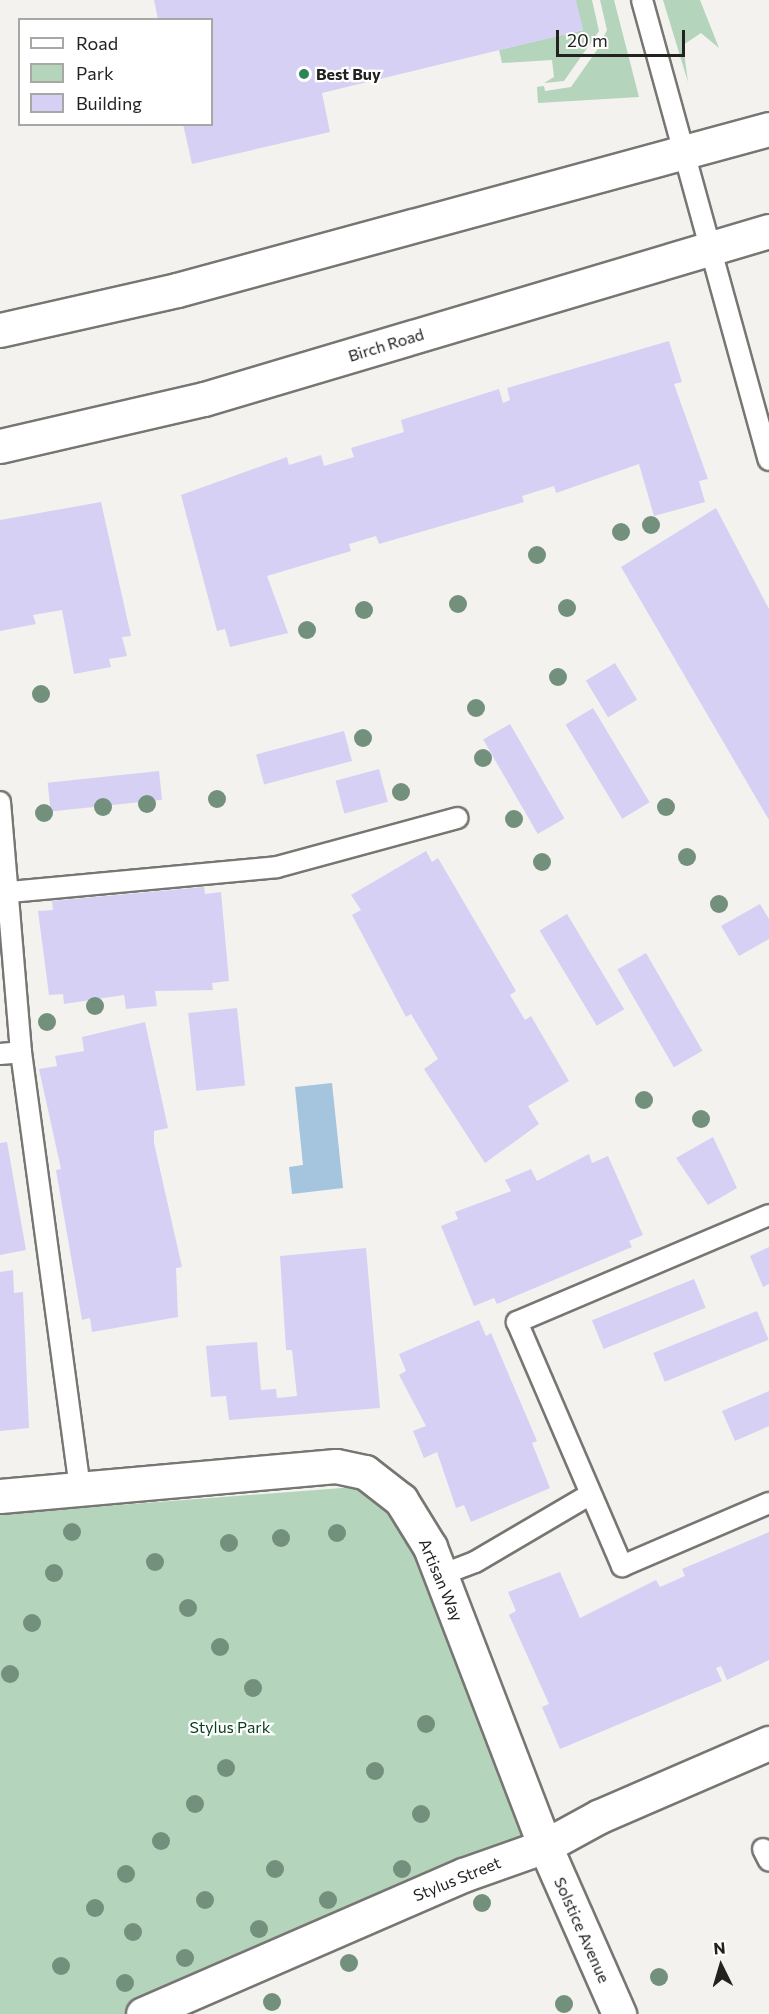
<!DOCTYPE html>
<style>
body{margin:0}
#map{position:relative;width:769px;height:2014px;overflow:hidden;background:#f3f2ee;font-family:Commissioner,sans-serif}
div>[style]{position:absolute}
.green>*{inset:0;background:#b4d4bb}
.water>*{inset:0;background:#a5c4dd}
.building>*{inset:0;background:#d6d0f4;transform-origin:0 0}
.roads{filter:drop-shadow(2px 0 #777673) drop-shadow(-2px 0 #777673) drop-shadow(0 2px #777673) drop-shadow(0 -2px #777673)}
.service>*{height:20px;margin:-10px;padding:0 10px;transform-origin:10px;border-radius:10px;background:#fff}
.minor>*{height:33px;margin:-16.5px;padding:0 16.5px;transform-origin:16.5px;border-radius:16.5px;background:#fff}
.tertiary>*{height:33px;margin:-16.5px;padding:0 16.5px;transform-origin:16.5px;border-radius:16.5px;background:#fff}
.secondary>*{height:33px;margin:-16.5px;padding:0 16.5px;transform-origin:16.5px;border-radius:16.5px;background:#fff}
.trees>*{width:18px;height:18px;margin:-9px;border-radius:50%;background:#73907c}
.dots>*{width:16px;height:16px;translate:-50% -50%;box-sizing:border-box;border:3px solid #fff;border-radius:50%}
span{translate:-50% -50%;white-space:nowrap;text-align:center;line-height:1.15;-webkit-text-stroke:4.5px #fff;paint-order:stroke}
.poi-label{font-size:16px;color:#232221;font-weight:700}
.left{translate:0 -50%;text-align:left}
.street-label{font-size:16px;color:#232221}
.park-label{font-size:16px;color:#0a401f}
.legend{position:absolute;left:18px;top:18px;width:195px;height:108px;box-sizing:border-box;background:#fff;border:2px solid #a7a7a6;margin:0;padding:8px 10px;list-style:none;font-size:18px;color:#232221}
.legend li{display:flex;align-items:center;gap:12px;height:30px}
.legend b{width:30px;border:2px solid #a7a7a6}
.north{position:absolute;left:691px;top:1936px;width:60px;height:60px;-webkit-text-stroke:4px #fff;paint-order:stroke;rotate:355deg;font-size:16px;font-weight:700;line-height:24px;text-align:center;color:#232221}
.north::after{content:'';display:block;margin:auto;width:21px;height:27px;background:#232221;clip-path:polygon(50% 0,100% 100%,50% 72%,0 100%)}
.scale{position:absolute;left:556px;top:30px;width:129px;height:27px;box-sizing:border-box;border:3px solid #232221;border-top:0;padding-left:8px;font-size:18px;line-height:21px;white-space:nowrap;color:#232221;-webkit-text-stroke:4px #fff;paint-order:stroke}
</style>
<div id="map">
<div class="green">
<i style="clip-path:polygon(575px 0,592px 0,599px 31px,564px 81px,544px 83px,554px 77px,552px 60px,502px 63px,499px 50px,583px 30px)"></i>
<i style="clip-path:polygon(600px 0,614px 0,639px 97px,538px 103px,537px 87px,544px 86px,545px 91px,571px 87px,597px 50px,607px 30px)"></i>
<i style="clip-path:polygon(663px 0,700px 0,719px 48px,701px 33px,683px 45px,688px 82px)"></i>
<i style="clip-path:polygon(368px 1486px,403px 1510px,545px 1846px,143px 2014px,0 2014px,0 1514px)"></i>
</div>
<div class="water">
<i style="clip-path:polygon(332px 1083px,343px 1188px,292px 1194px,289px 1167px,303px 1165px,295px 1087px)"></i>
</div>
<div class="building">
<i style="clip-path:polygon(154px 0,576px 0,583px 30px,322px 93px,330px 132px,192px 164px,183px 124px,212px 124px,212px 20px,158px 20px)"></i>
<i style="clip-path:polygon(669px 341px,682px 382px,674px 384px,708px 479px,699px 481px,705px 502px,654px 516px,639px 464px,556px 493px,554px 486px,522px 496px,524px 502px,379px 544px,376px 536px,349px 544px,351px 551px,267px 576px,288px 633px,230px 647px,225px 629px,217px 631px,181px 495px,287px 457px,289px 465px,321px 455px,324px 466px,354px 457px,351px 448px,404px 432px,401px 420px,499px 389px,503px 403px,510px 400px,507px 388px)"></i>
<i style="clip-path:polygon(101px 502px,131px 636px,122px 637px,127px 656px,109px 659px,111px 667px,74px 674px,62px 610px,33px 615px,36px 624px,0 631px,0 520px)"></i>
<i style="clip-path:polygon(716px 508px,769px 609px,769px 820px,621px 567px)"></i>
<i style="left:615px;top:663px;width:43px;height:34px;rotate:59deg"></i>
<i style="left:593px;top:708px;width:110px;height:32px;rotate:59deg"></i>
<i style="left:510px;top:724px;width:109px;height:31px;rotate:60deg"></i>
<i style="left:344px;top:731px;width:31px;height:91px;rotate:75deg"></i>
<i style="left:379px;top:769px;width:34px;height:45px;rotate:75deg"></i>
<i style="left:159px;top:771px;width:29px;height:112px;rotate:84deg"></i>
<i style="clip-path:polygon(426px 851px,432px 862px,438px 858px,516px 991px,510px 995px,525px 1020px,531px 1016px,569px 1081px,528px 1106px,539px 1124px,485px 1163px,424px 1069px,438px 1059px,411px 1014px,406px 1017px,352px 915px,361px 910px,351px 895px)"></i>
<i style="clip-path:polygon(204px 887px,205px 894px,221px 892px,229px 981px,212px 983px,213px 990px,155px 991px,157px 1006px,126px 1009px,124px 995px,64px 1004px,63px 994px,49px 995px,38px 911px,53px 910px,52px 901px)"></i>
<i style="clip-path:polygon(760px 904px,769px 919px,769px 939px,739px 956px,721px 926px)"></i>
<i style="left:567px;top:914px;width:111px;height:32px;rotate:59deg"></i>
<i style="left:646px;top:953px;width:113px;height:33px;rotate:60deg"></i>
<i style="left:237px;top:1008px;width:78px;height:49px;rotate:84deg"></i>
<i style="clip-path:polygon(145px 1022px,168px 1128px,154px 1131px,154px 1143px,182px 1267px,176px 1268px,178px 1317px,92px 1332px,90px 1318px,82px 1320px,56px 1170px,61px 1169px,39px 1069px,57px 1066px,55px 1056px,84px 1051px,82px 1037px)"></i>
<i style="clip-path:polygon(713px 1137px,737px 1188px,708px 1205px,676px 1158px)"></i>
<i style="clip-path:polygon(7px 1142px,26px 1250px,0 1255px,0 1143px)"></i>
<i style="clip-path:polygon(589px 1154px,592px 1163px,608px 1156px,643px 1235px,629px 1241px,632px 1247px,497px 1304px,494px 1298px,474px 1306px,441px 1226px,458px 1219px,455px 1212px,511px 1191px,505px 1180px,531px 1169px,537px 1181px)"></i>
<i style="clip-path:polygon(769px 1247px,769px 1284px,763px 1287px,750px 1256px)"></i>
<i style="clip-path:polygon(366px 1248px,380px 1408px,229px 1420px,226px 1396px,211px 1397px,206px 1346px,257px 1342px,261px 1390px,276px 1389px,277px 1398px,297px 1396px,292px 1350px,286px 1350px,280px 1256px)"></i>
<i style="clip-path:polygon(13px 1270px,14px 1293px,23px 1292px,29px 1428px,0 1431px,0 1272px)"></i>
<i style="left:694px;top:1279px;width:31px;height:110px;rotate:68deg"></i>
<i style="left:757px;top:1311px;width:31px;height:112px;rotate:68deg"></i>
<i style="clip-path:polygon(479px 1320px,486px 1336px,491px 1333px,537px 1441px,532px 1443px,550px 1488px,471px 1522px,464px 1505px,456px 1508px,437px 1452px,424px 1458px,413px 1431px,426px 1426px,399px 1375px,406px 1371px,399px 1354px)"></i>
<i style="clip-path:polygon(769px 1391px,769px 1426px,735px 1441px,722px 1411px)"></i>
<i style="clip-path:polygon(769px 1532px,769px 1660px,727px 1680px,721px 1666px,716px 1668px,722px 1681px,560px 1749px,542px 1707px,549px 1704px,509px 1615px,516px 1611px,508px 1592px,560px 1572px,580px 1618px,656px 1580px,660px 1587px,685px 1576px,682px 1569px)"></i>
</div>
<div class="roads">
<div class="service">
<i style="left:642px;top:0;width:477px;rotate:74.6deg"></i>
<i style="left:0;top:802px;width:251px;rotate:85.2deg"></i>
<i style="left:21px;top:1052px;width:441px;rotate:82.3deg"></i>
<i style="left:9px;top:892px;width:269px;rotate:-5.3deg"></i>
<i style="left:277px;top:867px;width:187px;rotate:-15.2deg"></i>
<i style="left:0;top:1054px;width:21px;rotate:-5deg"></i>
<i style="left:769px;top:1215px;width:274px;rotate:157deg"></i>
<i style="left:517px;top:1322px;width:266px;rotate:66.7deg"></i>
<i style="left:622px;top:1566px;width:160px;rotate:-23.2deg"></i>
<i style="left:441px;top:1575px;width:36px;rotate:-21deg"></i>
<i style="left:475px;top:1562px;width:134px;rotate:-30.4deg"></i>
<i style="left:763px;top:1849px;width:13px;rotate:63deg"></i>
</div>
<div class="minor">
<i style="left:0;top:1496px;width:337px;rotate:-5.1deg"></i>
<i style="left:336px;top:1466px;width:30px;rotate:12deg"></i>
<i style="left:365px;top:1472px;width:46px;rotate:37.9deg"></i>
<i style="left:401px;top:1500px;width:55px;rotate:58.3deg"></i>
<i style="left:430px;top:1547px;width:320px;rotate:69deg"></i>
</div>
<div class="tertiary">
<i style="left:545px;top:1846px;width:184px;rotate:66.2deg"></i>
<i style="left:143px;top:2014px;width:349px;rotate:-23.5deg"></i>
<i style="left:463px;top:1875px;width:87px;rotate:-19.5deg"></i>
<i style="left:545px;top:1846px;width:63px;rotate:-28.6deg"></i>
<i style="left:600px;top:1816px;width:184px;rotate:-23.4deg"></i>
</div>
<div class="secondary">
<i style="left:0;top:330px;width:181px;rotate:-12.7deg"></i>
<i style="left:177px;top:290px;width:614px;rotate:-15.21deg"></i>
<i style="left:0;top:446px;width:209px;rotate:-13deg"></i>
<i style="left:204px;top:399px;width:589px;rotate:-16.56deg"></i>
</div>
</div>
<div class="trees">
<i style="left:651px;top:525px"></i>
<i style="left:621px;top:532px"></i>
<i style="left:537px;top:555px"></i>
<i style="left:458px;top:604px"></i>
<i style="left:567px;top:608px"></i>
<i style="left:364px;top:610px"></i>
<i style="left:307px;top:630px"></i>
<i style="left:558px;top:677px"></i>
<i style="left:41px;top:694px"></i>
<i style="left:476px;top:708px"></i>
<i style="left:363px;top:738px"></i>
<i style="left:483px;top:758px"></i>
<i style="left:401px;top:792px"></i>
<i style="left:217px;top:799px"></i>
<i style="left:147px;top:804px"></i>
<i style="left:103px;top:807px"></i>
<i style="left:666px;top:807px"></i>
<i style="left:44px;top:813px"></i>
<i style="left:514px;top:819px"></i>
<i style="left:687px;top:857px"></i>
<i style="left:542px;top:862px"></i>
<i style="left:719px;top:904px"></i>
<i style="left:95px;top:1006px"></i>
<i style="left:47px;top:1022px"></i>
<i style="left:644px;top:1100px"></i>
<i style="left:701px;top:1119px"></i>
<i style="left:72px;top:1532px"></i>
<i style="left:337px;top:1533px"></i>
<i style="left:281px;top:1538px"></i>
<i style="left:229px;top:1543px"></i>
<i style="left:155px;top:1562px"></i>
<i style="left:54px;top:1573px"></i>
<i style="left:188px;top:1608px"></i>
<i style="left:32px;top:1623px"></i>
<i style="left:220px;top:1647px"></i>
<i style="left:10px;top:1674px"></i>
<i style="left:253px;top:1688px"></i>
<i style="left:426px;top:1724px"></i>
<i style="left:226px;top:1768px"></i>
<i style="left:375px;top:1771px"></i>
<i style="left:195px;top:1804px"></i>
<i style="left:421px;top:1814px"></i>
<i style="left:161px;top:1841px"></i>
<i style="left:275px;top:1869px"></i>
<i style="left:402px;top:1869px"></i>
<i style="left:126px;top:1874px"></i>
<i style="left:205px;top:1900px"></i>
<i style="left:328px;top:1900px"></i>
<i style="left:482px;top:1903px"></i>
<i style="left:95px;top:1908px"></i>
<i style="left:259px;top:1929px"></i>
<i style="left:133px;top:1932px"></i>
<i style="left:185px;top:1958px"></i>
<i style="left:349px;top:1963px"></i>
<i style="left:61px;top:1966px"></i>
<i style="left:659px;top:1977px"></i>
<i style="left:125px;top:1983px"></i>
<i style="left:272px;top:2002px"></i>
<i style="left:564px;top:2004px"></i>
</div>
<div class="dots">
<i style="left:304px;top:74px;background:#2e8458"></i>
</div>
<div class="poi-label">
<span class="left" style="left:316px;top:74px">Best Buy</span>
</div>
<div class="street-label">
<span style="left:386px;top:345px;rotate:-17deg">Birch Road</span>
<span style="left:441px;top:1580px;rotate:67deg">Artisan Way</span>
<span style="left:457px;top:1879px;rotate:-22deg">Stylus Street</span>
<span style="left:582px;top:1930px;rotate:66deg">Solstice Avenue</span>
</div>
<div class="park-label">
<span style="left:230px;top:1727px">Stylus Park</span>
</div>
<ul class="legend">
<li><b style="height:8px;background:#fff"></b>Road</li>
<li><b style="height:16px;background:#b4d4bb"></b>Park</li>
<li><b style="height:16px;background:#d6d0f4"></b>Building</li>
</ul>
<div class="north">N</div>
<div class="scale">20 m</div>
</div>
